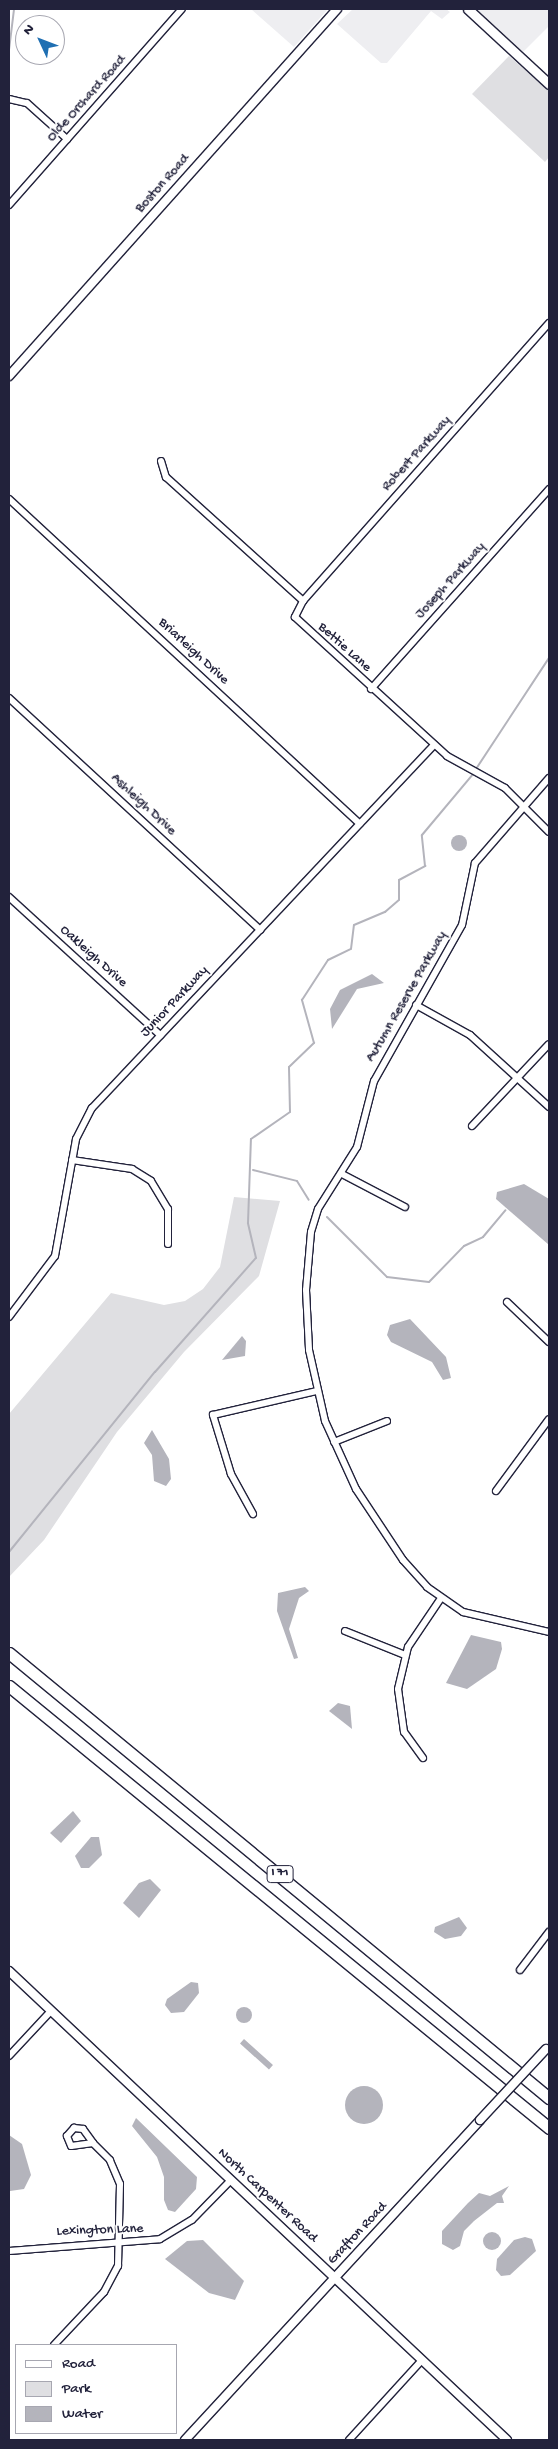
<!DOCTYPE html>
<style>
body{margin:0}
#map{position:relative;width:558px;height:2449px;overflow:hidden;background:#fff;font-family:"Gochi Hand",sans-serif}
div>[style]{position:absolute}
.built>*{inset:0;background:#eeeef1}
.green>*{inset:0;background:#dfdfe2}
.water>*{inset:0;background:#b4b4bc;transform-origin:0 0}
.round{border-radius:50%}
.stream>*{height:2px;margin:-1px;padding:0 1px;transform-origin:1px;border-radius:1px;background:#b4b4bc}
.roads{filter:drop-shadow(1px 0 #22223b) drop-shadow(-1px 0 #22223b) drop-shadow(0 1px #22223b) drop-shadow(0 -1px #22223b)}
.minor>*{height:6px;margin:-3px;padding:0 3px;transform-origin:3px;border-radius:3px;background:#fff}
.tertiary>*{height:8px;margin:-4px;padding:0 4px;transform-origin:4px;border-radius:4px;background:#fff}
.secondary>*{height:9px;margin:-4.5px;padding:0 4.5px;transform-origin:4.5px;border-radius:4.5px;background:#fff}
.motorway>*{height:11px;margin:-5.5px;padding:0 5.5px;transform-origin:5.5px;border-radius:5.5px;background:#fff}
.bridges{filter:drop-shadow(1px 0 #22223b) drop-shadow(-1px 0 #22223b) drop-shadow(0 1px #22223b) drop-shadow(0 -1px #22223b)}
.tertiary-bridge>*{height:8px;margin:-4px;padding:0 4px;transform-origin:4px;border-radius:4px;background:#fff}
span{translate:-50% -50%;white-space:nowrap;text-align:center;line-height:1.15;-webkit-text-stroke:4px #fff;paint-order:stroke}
.shield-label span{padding:1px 4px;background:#fff;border:1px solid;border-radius:4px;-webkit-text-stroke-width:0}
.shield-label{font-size:12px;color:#22223b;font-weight:700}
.street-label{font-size:14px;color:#22223b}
.frame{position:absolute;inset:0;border:10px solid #22223b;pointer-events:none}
.legend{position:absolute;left:15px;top:2344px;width:162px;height:90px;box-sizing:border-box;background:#fff;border:1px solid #a7a7b1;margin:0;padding:6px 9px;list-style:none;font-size:15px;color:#22223b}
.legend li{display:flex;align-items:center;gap:10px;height:25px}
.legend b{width:25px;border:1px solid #a7a7b1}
.north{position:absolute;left:15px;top:15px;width:50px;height:50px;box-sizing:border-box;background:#fff;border:1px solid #a7a7b1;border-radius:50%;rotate:313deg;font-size:14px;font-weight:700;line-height:20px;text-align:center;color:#22223b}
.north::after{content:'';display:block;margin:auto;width:18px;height:22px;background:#1f6fb2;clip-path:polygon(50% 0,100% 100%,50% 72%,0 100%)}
</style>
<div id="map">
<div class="built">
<i style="clip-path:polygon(251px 9px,328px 9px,294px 47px)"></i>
<i style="clip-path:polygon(353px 9px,446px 9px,450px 12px,442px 19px,431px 11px,387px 63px,381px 63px,337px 24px)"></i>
<i style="clip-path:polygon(475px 9px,549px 9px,549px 26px,522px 53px)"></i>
</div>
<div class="green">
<i style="clip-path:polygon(509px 56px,549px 91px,549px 157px,545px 162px,472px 94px)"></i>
<i style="clip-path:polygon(234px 1197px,280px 1201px,259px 1276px,184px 1352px,117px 1432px,44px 1540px,9px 1577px,9px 1414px,111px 1293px,164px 1305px,185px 1301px,203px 1289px,220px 1267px)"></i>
</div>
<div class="water">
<i class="round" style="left:451px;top:835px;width:16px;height:16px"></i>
<i style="clip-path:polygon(372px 974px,384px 983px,357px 989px,332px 1029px,330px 1009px,340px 990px)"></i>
<i style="clip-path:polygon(524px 1184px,549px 1199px,549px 1245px,496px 1199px,497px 1192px)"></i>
<i style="clip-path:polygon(410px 1319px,446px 1357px,451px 1378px,443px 1380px,432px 1362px,391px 1342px,387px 1335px,390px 1325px)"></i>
<i style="clip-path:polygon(242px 1336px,246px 1341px,245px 1356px,222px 1360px)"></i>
<i style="clip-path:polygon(152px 1430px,169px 1459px,171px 1479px,166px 1486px,154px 1481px,152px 1455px,144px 1443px)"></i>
<i style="clip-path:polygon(305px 1587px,309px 1591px,299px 1598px,289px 1629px,298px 1658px,294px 1659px,277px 1611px,278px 1593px)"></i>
<i style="clip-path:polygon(471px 1635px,501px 1642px,502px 1649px,496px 1669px,467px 1689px,446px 1683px)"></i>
<i style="clip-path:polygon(338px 1703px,350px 1706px,352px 1729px,329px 1711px)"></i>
<i style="clip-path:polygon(73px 1811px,81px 1821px,61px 1843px,50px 1833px)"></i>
<i style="clip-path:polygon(91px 1837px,99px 1837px,102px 1855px,89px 1868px,81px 1868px,75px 1856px)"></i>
<i style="clip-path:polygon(150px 1879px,161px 1890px,139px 1918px,123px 1903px,139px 1883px)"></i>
<i style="clip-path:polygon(459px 1917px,467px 1928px,461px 1936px,445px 1939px,434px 1932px,435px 1927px)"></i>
<i style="clip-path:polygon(191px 1982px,198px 1983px,199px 1993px,184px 2012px,171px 2013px,165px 2005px,167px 1999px)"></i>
<i class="round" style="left:236px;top:2007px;width:16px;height:16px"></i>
<i style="left:244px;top:2039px;width:39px;height:6px;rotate:42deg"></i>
<i class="round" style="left:345px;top:2086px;width:38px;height:38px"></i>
<i style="clip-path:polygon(136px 2118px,197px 2177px,196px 2189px,175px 2212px,168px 2210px,164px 2200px,164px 2177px,157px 2157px,132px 2126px)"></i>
<i style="clip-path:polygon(9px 2135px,22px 2144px,31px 2175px,24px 2189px,10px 2191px)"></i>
<i style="clip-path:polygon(509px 2186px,502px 2196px,504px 2203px,497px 2203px,474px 2221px,464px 2231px,460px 2246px,453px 2250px,442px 2244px,442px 2231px,468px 2203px,479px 2193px,490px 2196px)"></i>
<i class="round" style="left:483px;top:2232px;width:18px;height:18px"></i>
<i style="clip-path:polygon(525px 2237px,532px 2239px,536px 2251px,510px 2275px,501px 2276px,496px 2270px,497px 2259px,514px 2240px)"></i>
<i style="clip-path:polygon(203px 2240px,244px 2281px,235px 2300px,209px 2293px,165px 2259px,187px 2241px)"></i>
</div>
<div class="stream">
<i style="left:9px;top:50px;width:41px;rotate:-83deg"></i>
<i style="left:476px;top:769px;width:133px;rotate:-56.7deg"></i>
<i style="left:253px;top:1170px;width:45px;rotate:14deg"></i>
<i style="left:297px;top:1181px;width:22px;rotate:58deg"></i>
<i style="left:327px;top:1217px;width:85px;rotate:45deg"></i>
<i style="left:387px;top:1277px;width:42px;rotate:6.8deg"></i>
<i style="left:429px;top:1282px;width:50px;rotate:-45.8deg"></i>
<i style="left:464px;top:1246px;width:21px;rotate:-25deg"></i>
<i style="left:483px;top:1237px;width:35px;rotate:-50deg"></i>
<i style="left:9px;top:1552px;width:232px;rotate:-51deg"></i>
<i style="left:155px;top:1372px;width:152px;rotate:-48.5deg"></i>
<i style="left:256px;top:1258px;width:36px;rotate:-103deg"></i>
<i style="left:248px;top:1223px;width:84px;rotate:-88deg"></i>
<i style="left:251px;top:1139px;width:47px;rotate:-34.7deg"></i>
<i style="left:290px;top:1112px;width:45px;rotate:-91.3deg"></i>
<i style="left:289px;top:1067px;width:35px;rotate:-44deg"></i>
<i style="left:314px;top:1043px;width:45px;rotate:-105.6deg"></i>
<i style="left:302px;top:1000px;width:48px;rotate:-57deg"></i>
<i style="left:328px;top:960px;width:25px;rotate:-26deg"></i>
<i style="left:351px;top:949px;width:24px;rotate:-83deg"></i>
<i style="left:354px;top:925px;width:34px;rotate:-23deg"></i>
<i style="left:385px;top:912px;width:18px;rotate:-41deg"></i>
<i style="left:399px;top:900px;width:20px;rotate:-90deg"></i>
<i style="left:399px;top:880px;width:30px;rotate:-28deg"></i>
<i style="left:425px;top:866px;width:31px;rotate:-96deg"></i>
<i style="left:422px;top:835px;width:81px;rotate:-50deg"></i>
</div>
<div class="roads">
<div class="minor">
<i style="left:9px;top:99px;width:18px;rotate:13deg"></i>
<i style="left:27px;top:103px;width:54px;rotate:42deg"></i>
<i style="left:9px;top:205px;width:261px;rotate:-48.6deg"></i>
<i style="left:549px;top:323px;width:371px;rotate:131.5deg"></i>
<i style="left:303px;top:601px;width:18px;rotate:117deg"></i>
<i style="left:295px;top:617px;width:206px;rotate:42.4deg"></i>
<i style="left:447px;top:756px;width:66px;rotate:28.9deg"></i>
<i style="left:505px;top:788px;width:62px;rotate:45deg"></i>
<i style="left:161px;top:461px;width:17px;rotate:73deg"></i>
<i style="left:166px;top:477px;width:185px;rotate:42.1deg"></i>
<i style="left:9px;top:499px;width:478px;rotate:42.8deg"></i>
<i style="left:371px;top:689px;width:268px;rotate:-48.3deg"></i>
<i style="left:9px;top:698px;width:342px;rotate:42.7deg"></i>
<i style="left:549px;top:778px;width:113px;rotate:131deg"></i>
<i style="left:475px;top:863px;width:63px;rotate:101.8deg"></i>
<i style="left:462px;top:925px;width:179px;rotate:119.4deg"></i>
<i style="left:374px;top:1081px;width:68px;rotate:104.4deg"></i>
<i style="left:357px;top:1147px;width:73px;rotate:122.2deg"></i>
<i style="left:318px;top:1209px;width:24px;rotate:107deg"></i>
<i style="left:311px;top:1232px;width:58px;rotate:94.9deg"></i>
<i style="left:306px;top:1290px;width:60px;rotate:87.1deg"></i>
<i style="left:309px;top:1350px;width:73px;rotate:77.3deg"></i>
<i style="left:325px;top:1421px;width:75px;rotate:65.5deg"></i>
<i style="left:356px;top:1489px;width:85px;rotate:56.5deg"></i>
<i style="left:403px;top:1560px;width:36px;rotate:48deg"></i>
<i style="left:427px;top:1587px;width:44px;rotate:34.8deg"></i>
<i style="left:463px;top:1612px;width:88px;rotate:13.1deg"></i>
<i style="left:9px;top:897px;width:205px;rotate:42.4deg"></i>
<i style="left:416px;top:1005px;width:62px;rotate:29.1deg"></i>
<i style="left:470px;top:1035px;width:107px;rotate:42.3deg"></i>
<i style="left:472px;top:1126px;width:112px;rotate:-46.8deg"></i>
<i style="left:72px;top:1160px;width:61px;rotate:8.5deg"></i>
<i style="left:132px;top:1169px;width:22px;rotate:32deg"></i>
<i style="left:151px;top:1181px;width:33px;rotate:59deg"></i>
<i style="left:168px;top:1209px;width:35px;rotate:90deg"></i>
<i style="left:342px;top:1174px;width:71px;rotate:27.6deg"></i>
<i style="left:507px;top:1302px;width:58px;rotate:43.6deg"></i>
<i style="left:9px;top:1317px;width:76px;rotate:-53deg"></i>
<i style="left:55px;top:1256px;width:119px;rotate:-79.8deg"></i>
<i style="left:76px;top:1139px;width:35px;rotate:-63deg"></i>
<i style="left:92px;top:1108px;width:499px;rotate:-46.7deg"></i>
<i style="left:334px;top:1442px;width:57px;rotate:-21.6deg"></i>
<i style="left:496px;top:1491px;width:89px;rotate:-53.6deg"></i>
<i style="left:253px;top:1514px;width:46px;rotate:-118.8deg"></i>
<i style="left:231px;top:1474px;width:62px;rotate:-107deg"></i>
<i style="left:213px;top:1415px;width:107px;rotate:-13deg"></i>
<i style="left:345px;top:1631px;width:65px;rotate:21.8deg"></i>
<i style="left:423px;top:1758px;width:32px;rotate:-126deg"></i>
<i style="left:404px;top:1732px;width:43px;rotate:-97.9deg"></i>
<i style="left:398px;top:1689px;width:43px;rotate:-76.6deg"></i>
<i style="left:408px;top:1647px;width:59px;rotate:-56deg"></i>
<i style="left:520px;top:1970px;width:48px;rotate:-52.7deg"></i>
<i style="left:9px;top:2056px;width:62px;rotate:-47deg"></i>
<i style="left:74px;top:2128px;width:9px;rotate:6deg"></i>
<i style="left:83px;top:2129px;width:17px;rotate:54deg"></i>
<i style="left:93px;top:2143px;width:22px;rotate:172deg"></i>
<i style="left:71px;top:2146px;width:11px;rotate:-112deg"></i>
<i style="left:67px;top:2136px;width:11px;rotate:-49deg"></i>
<i style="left:9px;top:2251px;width:151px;rotate:-4.5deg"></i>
<i style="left:160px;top:2239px;width:37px;rotate:-31deg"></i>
<i style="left:192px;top:2220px;width:56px;rotate:-45.7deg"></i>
<i style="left:54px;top:2345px;width:73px;rotate:-46.7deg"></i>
<i style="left:104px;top:2292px;width:30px;rotate:-62deg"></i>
<i style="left:118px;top:2266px;width:82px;rotate:-88.6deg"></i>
<i style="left:120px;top:2184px;width:26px;rotate:-113deg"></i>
<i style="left:110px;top:2160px;width:24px;rotate:-135deg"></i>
<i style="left:349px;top:2440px;width:108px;rotate:-47.6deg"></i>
</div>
<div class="tertiary">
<i style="left:9px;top:376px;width:492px;rotate:-48.2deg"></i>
<i style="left:9px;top:1971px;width:684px;rotate:43.28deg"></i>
<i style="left:185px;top:2440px;width:435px;rotate:-47.3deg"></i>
</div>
<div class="secondary">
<i style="left:468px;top:9px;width:110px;rotate:42.8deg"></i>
</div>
<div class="motorway">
<i style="left:9px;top:1653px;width:700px;rotate:39.49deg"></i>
<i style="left:9px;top:1686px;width:698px;rotate:39.3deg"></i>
</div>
</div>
<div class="bridges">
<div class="tertiary-bridge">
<i style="left:480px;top:2120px;width:97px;rotate:-47.1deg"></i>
</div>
</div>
<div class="shield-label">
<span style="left:280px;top:1874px">I 71</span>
</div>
<div class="street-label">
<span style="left:87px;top:99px;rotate:-48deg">Olde Orchard Road</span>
<span style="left:163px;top:184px;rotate:-48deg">Boston Road</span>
<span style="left:417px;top:454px;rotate:-48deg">Robert Parkway</span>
<span style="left:451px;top:581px;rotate:-48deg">Joseph Parkway</span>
<span style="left:344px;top:648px;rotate:42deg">Bettie Lane</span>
<span style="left:193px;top:652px;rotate:43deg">Briarleigh Drive</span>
<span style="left:143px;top:805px;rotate:43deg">Ashleigh Drive</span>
<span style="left:93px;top:957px;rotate:42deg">Oakleigh Drive</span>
<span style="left:407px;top:997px;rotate:-60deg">Autumn Reserve Parkway</span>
<span style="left:175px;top:1002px;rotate:-47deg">Junior Parkway</span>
<span style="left:267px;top:2196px;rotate:43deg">North Carpenter Road</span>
<span style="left:100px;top:2231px;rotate:-2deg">Lexington Lane</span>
<span style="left:358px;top:2234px;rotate:-47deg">Grafton Road</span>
</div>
<div class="frame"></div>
<ul class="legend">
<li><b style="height:6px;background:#fff"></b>Road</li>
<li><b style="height:14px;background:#dfdfe2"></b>Park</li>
<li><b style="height:14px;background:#b4b4bc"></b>Water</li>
</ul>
<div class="north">N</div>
</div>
